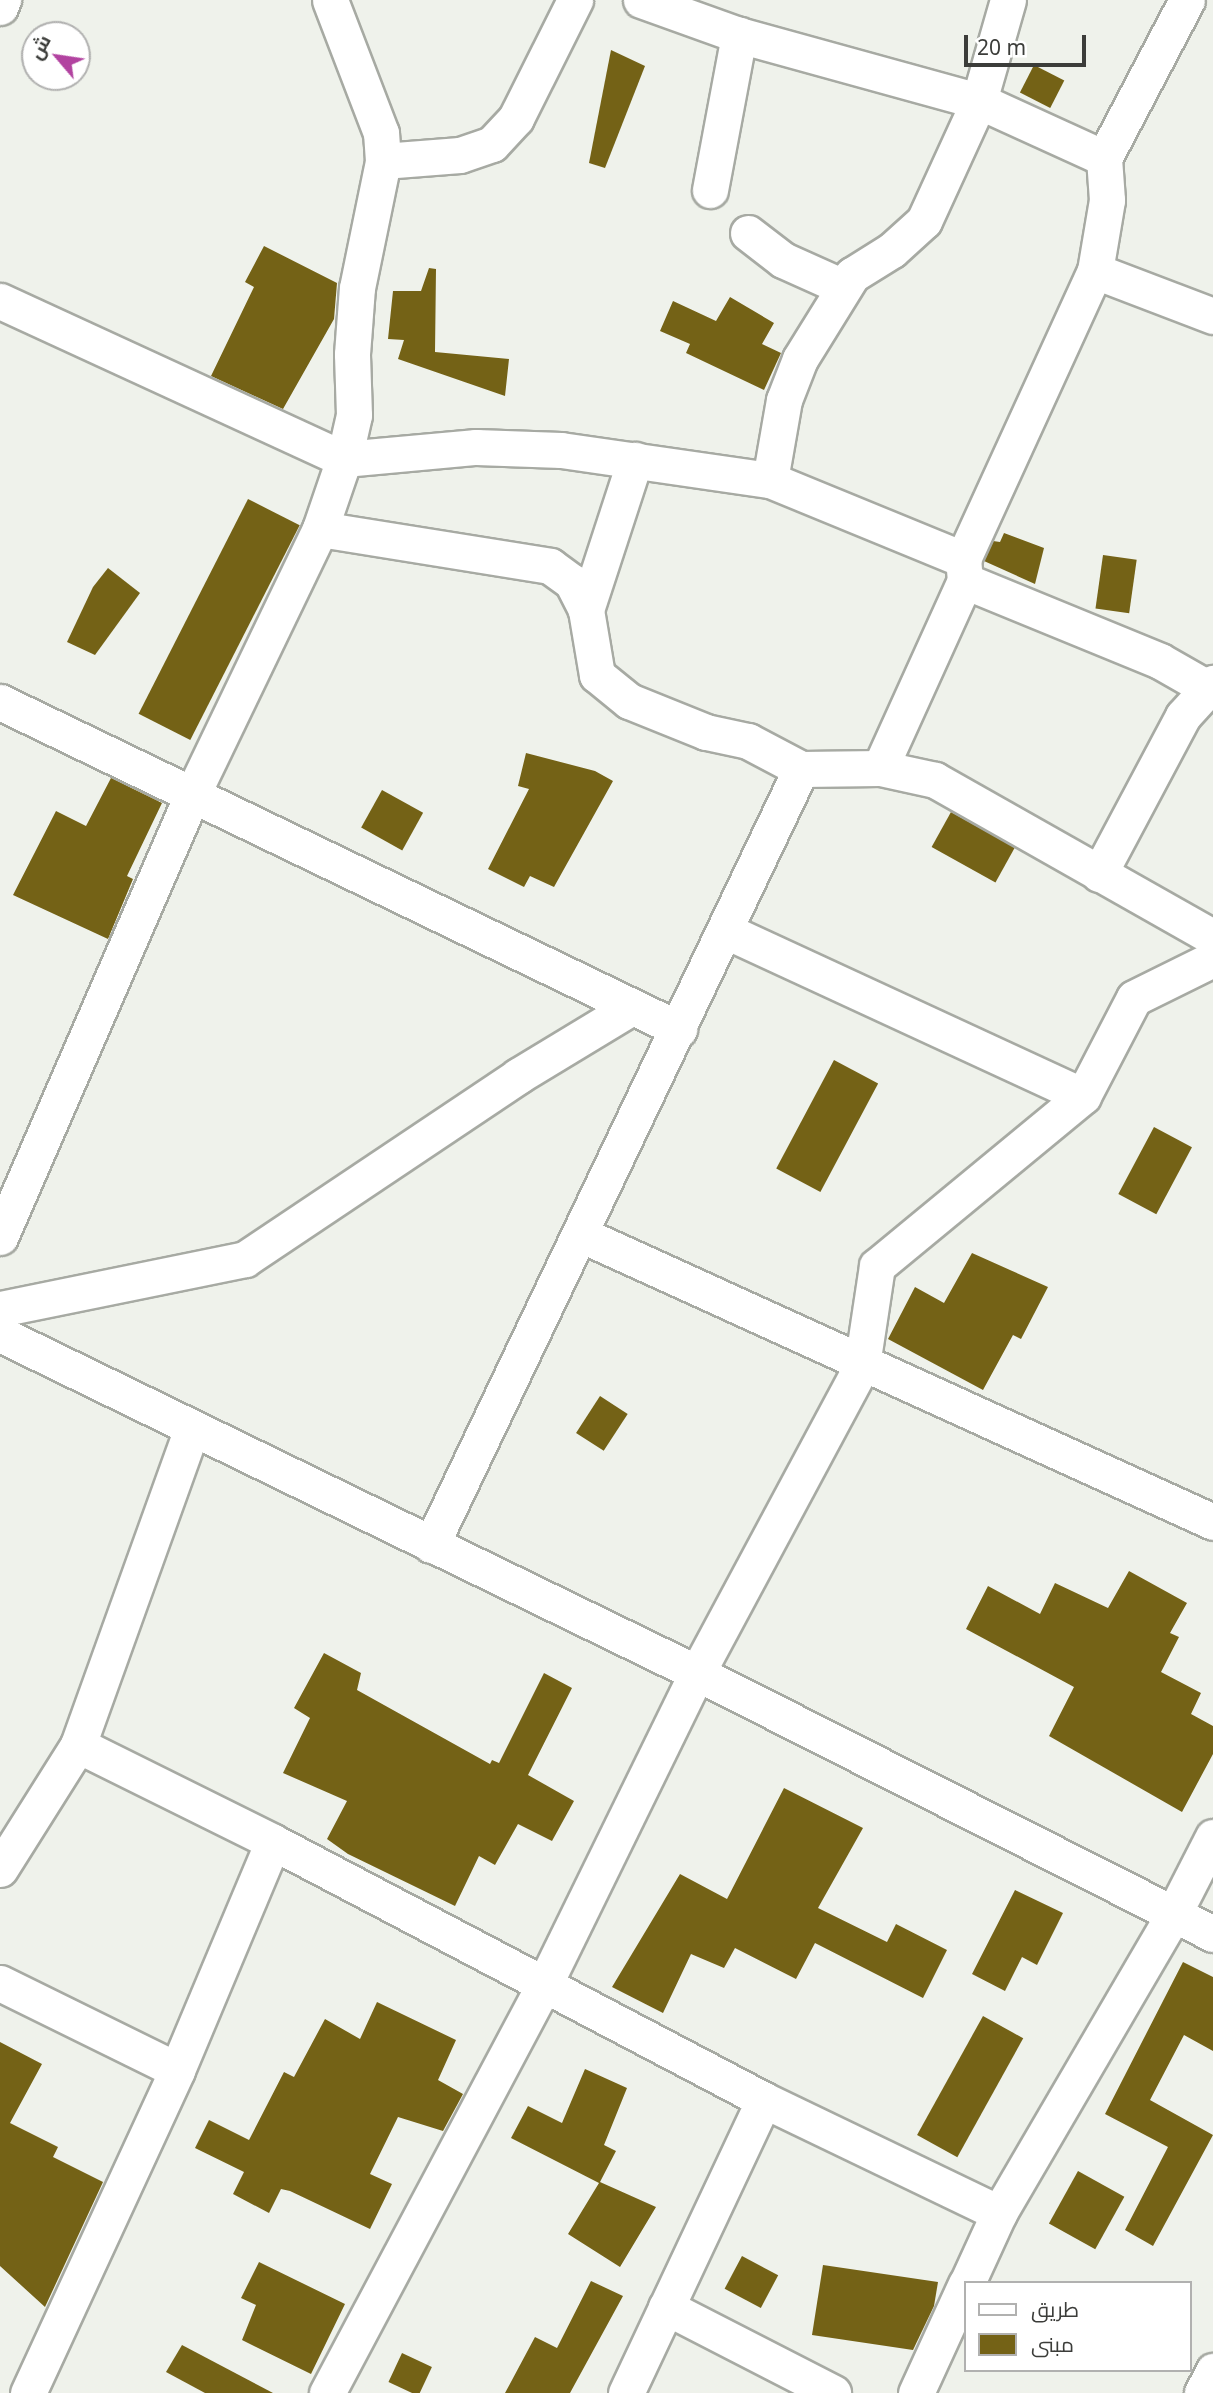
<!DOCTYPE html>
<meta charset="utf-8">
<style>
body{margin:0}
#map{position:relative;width:1213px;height:2393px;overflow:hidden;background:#eff2eb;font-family:"Noto Sans",Cairo,sans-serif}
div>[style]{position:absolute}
.building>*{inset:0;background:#746216;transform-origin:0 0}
.roads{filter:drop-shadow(2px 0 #a7aaa3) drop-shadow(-2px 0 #a7aaa3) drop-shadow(0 2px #a7aaa3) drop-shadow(0 -2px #a7aaa3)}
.minor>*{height:35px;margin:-17.5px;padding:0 17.5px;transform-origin:17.5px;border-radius:17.5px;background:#fff}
span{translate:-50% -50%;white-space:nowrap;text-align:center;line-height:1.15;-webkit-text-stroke:7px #fff;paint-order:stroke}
.legend{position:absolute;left:964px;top:2281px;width:228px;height:91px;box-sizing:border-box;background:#fff;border:2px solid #b1b1b0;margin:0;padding:9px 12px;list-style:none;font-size:21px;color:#3c3d3a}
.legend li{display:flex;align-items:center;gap:14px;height:35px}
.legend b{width:35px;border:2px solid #b1b1b0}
.north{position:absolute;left:21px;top:21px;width:70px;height:70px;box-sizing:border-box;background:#fff;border:2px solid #b1b1b0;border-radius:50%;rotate:299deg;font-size:19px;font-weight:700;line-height:28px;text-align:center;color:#3c3d3a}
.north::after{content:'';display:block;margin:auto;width:24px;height:32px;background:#b243a0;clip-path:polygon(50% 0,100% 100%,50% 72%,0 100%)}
.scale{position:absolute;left:964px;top:35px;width:122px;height:32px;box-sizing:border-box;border:4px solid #3c3d3a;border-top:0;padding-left:9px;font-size:21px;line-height:24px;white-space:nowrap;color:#3c3d3a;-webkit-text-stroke:5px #fff;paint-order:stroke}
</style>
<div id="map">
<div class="building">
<i style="clip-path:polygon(611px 50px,645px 66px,605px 168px,589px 163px)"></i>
<i style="left:1034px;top:65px;width:34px;height:31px;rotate:27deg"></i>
<i style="clip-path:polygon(264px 246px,337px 283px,334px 319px,283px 409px,211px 376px,254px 287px,245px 282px)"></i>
<i style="clip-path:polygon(429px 268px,436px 269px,435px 352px,509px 359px,505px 396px,398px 359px,404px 340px,388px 339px,393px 291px,421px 291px)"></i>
<i style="clip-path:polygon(730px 297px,774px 323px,762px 344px,781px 353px,764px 390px,686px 353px,690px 344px,660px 331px,673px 301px,716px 321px)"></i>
<i style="left:248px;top:499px;width:58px;height:241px;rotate:27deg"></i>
<i style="clip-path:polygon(1004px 533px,1044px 548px,1035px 584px,984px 561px,993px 541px,1000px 542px)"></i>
<i style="left:1103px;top:555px;width:34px;height:54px;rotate:8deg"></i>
<i style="clip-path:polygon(108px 568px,140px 593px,95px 655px,67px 642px,93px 587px)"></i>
<i style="clip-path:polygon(526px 753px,595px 771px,613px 781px,554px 887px,530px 876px,524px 887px,488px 869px,529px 789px,518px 786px)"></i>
<i style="clip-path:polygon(111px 778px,162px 803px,127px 876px,133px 879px,108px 939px,13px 895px,56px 811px,86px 826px)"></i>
<i style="left:382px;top:790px;width:47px;height:43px;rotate:29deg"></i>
<i style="left:951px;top:812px;width:73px;height:40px;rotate:29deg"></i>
<i style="left:834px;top:1060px;width:50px;height:123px;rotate:28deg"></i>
<i style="left:1154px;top:1127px;width:43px;height:76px;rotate:28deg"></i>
<i style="clip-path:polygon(972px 1253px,1048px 1287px,1021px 1339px,1013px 1335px,983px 1390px,888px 1339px,915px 1287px,944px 1303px)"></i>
<i style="left:600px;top:1396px;width:33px;height:44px;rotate:33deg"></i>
<i style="clip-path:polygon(1129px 1571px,1187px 1603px,1170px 1633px,1179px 1637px,1161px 1672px,1201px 1693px,1191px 1714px,1213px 1726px,1213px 1754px,1182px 1812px,1049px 1736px,1074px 1687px,966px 1629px,988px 1586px,1040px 1614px,1055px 1583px,1108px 1608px)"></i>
<i style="clip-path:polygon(324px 1653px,361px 1673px,357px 1690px,490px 1764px,492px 1760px,499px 1763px,544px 1673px,572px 1688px,528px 1775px,574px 1801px,552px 1841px,518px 1824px,495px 1865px,479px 1856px,455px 1906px,348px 1854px,327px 1839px,347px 1801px,283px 1773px,310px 1718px,294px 1708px)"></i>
<i style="clip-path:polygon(784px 1788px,863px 1828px,818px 1908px,887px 1942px,896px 1924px,947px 1950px,923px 1998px,815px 1943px,796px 1979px,735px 1948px,724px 1968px,691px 1954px,663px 2013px,612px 1987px,680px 1874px,727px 1899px)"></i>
<i style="clip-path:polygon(1015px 1890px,1063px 1913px,1037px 1965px,1022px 1957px,1005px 1991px,972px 1974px)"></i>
<i style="clip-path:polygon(1183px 1962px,1213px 1977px,1213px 2051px,1184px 2035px,1150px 2100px,1213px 2135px,1153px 2246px,1125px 2230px,1168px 2147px,1105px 2114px)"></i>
<i style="clip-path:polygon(377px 2002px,456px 2040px,438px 2080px,463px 2094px,443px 2131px,398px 2117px,370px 2174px,392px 2184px,370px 2229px,290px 2191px,281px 2189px,269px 2213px,233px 2194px,244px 2172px,195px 2148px,209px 2120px,249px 2140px,284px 2072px,294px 2077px,325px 2019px,360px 2039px)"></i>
<i style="left:983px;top:2016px;width:46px;height:136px;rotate:29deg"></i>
<i style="clip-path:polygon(0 2042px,42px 2064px,10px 2123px,58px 2147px,53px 2157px,103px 2182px,45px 2307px,0 2266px)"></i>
<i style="clip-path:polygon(585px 2069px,627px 2088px,604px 2145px,616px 2151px,600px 2182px,656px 2207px,620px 2267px,568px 2234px,599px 2183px,511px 2138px,528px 2106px,562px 2123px)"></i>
<i style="left:1078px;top:2171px;width:53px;height:60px;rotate:29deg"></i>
<i style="left:742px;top:2256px;width:41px;height:37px;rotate:28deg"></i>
<i style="clip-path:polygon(259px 2262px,345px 2304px,311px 2374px,242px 2340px,256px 2305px,241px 2298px)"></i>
<i style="clip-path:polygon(823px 2265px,938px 2282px,934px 2306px,913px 2350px,812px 2335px)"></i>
<i style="clip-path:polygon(591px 2281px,623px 2296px,570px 2393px,505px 2393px,535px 2337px,557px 2348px)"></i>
<i style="clip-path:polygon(182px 2345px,273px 2393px,205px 2393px,166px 2372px)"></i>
<i style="left:402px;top:2353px;width:33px;height:32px;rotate:25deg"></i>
</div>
<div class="roads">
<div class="minor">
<i style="left:641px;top:0;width:104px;rotate:19.7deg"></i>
<i style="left:739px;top:35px;width:249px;rotate:15.4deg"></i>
<i style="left:979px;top:101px;width:137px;rotate:24.5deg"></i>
<i style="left:0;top:7px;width:8px;rotate:-67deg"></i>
<i style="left:383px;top:161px;width:77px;rotate:-4.5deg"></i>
<i style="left:460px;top:155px;width:34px;rotate:-19deg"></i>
<i style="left:492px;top:144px;width:35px;rotate:-47deg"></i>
<i style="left:516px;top:118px;width:132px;rotate:-63.4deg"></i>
<i style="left:710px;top:190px;width:158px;rotate:-79.4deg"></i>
<i style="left:748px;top:233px;width:44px;rotate:37.6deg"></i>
<i style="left:783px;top:260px;width:66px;rotate:24.2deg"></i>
<i style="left:1095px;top:271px;width:126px;rotate:20.9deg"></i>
<i style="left:0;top:301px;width:379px;rotate:24.7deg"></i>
<i style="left:344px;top:459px;width:133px;rotate:-5.2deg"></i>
<i style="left:476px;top:447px;width:85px;rotate:2deg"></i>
<i style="left:561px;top:450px;width:211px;rotate:8.2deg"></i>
<i style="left:770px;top:480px;width:209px;rotate:22.3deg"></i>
<i style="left:770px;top:480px;width:81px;rotate:-80.1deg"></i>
<i style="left:784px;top:400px;width:44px;rotate:-68.7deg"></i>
<i style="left:800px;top:359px;width:99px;rotate:-58.2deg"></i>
<i style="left:852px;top:275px;width:47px;rotate:-32deg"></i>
<i style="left:892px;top:250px;width:43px;rotate:-42.2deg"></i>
<i style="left:924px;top:221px;width:132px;rotate:-65.4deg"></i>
<i style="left:979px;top:101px;width:105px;rotate:-74deg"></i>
<i style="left:320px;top:529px;width:233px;rotate:9.1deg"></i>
<i style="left:550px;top:566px;width:27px;rotate:36deg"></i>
<i style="left:572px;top:582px;width:31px;rotate:63deg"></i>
<i style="left:586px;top:610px;width:66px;rotate:80.4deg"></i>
<i style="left:597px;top:675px;width:41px;rotate:39.1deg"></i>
<i style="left:629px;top:701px;width:83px;rotate:21.9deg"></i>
<i style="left:706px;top:732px;width:43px;rotate:12.1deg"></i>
<i style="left:748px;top:741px;width:60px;rotate:27.8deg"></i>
<i style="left:801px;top:769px;width:79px;rotate:-0.7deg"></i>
<i style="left:880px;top:768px;width:56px;rotate:12.3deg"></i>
<i style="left:935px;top:780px;width:319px;rotate:29.5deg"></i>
<i style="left:965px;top:581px;width:211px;rotate:22.3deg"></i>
<i style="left:1160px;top:661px;width:56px;rotate:29.7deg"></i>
<i style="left:586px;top:610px;width:158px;rotate:-71.9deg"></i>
<i style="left:0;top:702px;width:754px;rotate:25.72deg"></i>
<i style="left:880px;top:768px;width:205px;rotate:-65.6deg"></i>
<i style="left:965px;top:581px;width:22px;rotate:-95deg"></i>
<i style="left:963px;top:559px;width:317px;rotate:-65.4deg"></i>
<i style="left:1095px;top:271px;width:72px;rotate:-80.4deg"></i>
<i style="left:1107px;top:200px;width:42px;rotate:-94.1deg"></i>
<i style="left:1104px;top:158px;width:178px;rotate:-62.3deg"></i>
<i style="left:1099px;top:874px;width:179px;rotate:-62deg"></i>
<i style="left:1183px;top:716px;width:45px;rotate:-47.7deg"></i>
<i style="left:726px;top:931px;width:393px;rotate:24.8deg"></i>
<i style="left:580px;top:1234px;width:695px;rotate:24.46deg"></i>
<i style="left:0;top:1237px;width:482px;rotate:-66.5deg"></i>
<i style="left:192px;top:795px;width:295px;rotate:-64.3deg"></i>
<i style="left:320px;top:529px;width:74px;rotate:-71.1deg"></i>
<i style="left:344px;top:459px;width:45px;rotate:-77.2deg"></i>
<i style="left:354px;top:415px;width:61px;rotate:-91.9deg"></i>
<i style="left:352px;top:354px;width:66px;rotate:-85.7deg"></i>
<i style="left:357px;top:288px;width:130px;rotate:-78.4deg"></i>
<i style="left:383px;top:161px;width:28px;rotate:-94deg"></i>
<i style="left:381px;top:133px;width:142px;rotate:-111deg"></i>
<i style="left:0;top:1309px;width:250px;rotate:-11.5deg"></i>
<i style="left:245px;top:1259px;width:329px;rotate:-33.8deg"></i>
<i style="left:518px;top:1076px;width:133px;rotate:-31.2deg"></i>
<i style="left:0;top:1334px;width:775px;rotate:25.94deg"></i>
<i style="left:697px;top:1673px;width:578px;rotate:26.83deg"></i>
<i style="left:431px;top:1545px;width:860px;rotate:-64.51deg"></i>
<i style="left:78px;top:1745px;width:218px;rotate:26.4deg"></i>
<i style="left:273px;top:1842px;width:555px;rotate:27.72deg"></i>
<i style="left:764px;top:2100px;width:261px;rotate:25.7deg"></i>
<i style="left:0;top:1869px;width:146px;rotate:-57.8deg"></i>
<i style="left:78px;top:1745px;width:336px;rotate:-70.2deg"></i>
<i style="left:0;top:1983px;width:197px;rotate:26.2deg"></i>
<i style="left:967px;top:2283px;width:77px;rotate:-65.4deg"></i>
<i style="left:999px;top:2213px;width:343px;rotate:-59.7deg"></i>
<i style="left:1172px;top:1917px;width:90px;rotate:-62.9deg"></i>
<i style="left:666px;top:2307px;width:188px;rotate:27.2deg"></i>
<i style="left:28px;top:2393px;width:356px;rotate:-65.2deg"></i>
<i style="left:177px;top:2070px;width:247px;rotate:-67.2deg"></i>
<i style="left:327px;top:2393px;width:462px;rotate:-62deg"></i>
<i style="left:544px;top:1985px;width:347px;rotate:-63.9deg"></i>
<i style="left:697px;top:1673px;width:349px;rotate:-61.8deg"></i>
<i style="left:862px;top:1365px;width:100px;rotate:-81.4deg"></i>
<i style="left:877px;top:1266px;width:267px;rotate:-39.5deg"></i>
<i style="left:1083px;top:1096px;width:110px;rotate:-62.5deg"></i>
<i style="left:1134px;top:998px;width:88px;rotate:-26.3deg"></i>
<i style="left:626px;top:2393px;width:324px;rotate:-64.8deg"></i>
<i style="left:916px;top:2393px;width:120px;rotate:-65.4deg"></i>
<i style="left:1202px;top:2393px;width:25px;rotate:-63deg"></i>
</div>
</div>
<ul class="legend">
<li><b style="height:9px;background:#fff"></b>طريق</li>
<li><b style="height:19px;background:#746216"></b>مبنى</li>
</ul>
<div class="north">ش</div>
<div class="scale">20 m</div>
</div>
